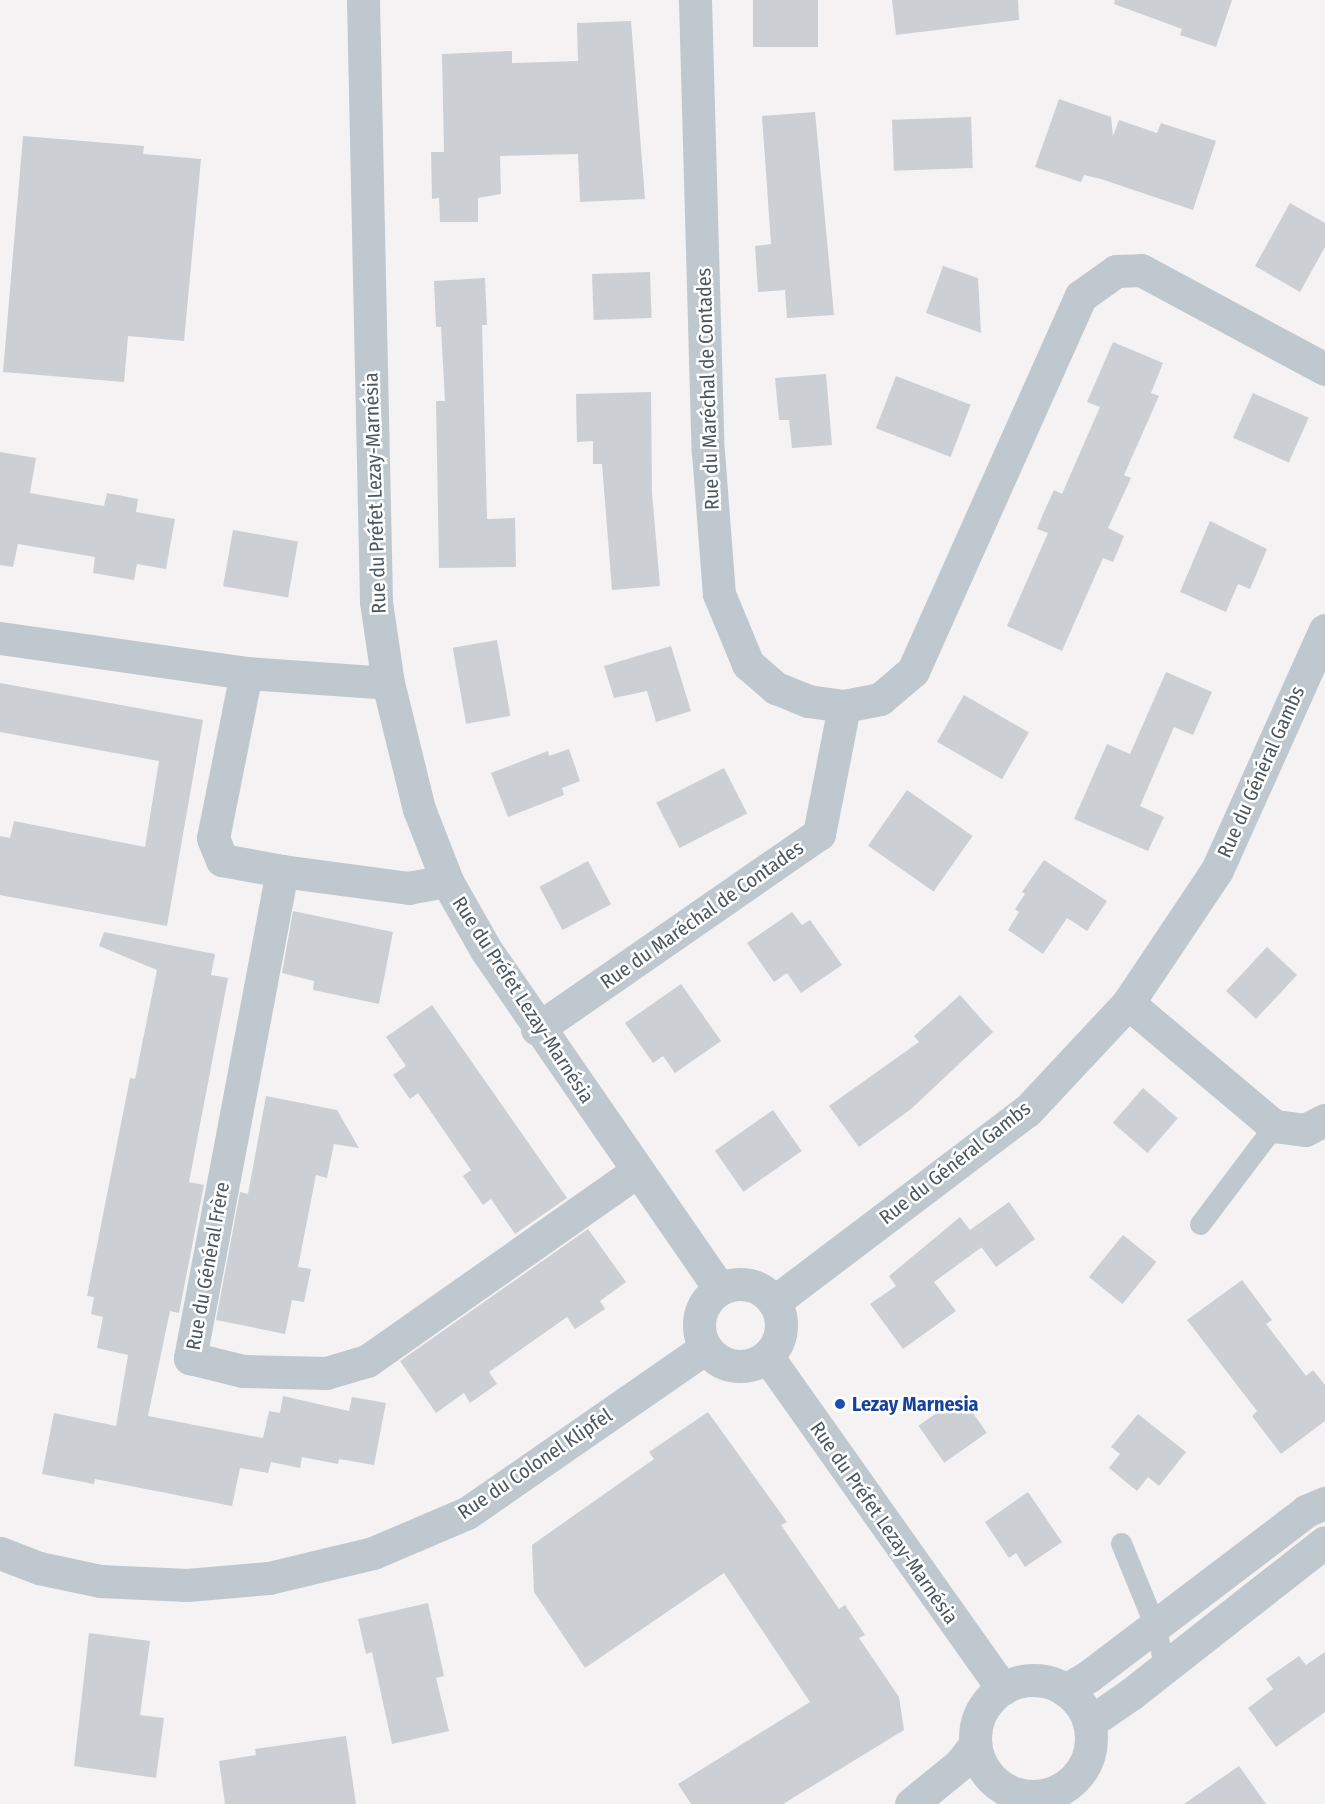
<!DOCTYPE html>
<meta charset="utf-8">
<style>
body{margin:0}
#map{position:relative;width:1325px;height:1804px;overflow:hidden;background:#f4f2f3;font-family:"Fira Sans Condensed",sans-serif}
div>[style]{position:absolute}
.building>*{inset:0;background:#ccd0d4;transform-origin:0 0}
.lane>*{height:21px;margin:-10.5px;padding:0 10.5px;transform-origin:10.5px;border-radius:10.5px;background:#bec8ce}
.street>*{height:33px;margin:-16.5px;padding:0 16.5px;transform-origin:16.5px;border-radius:16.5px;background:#bec8ce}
.street>.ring{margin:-16.5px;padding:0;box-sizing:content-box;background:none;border:33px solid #bec8ce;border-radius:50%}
.dots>*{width:16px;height:16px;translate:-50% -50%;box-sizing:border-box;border:3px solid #fff;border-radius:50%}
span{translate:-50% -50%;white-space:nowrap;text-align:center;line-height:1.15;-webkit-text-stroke:5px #fff;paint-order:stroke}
.street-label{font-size:20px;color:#4a5760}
.transit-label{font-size:20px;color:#164399;font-weight:700}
.left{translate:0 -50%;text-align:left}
</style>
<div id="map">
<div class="building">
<i style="left:753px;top:0;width:65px;height:47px"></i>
<i style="clip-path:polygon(892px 0,1018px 0,1019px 20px,896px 35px)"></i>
<i style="clip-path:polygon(1115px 0,1232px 0,1216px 47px,1180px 35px,1182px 29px,1114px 4px)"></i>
<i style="clip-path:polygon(631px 21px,645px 199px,580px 202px,578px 154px,500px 156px,501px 194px,478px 198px,478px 222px,440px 222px,439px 198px,432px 199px,431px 152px,444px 152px,442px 54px,512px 51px,512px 63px,578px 61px,577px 23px)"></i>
<i style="clip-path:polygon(1059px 99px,1111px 117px,1113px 136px,1119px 120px,1157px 133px,1161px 123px,1216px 141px,1193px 210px,1101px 179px,1084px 175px,1081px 182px,1035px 167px)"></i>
<i style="clip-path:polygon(815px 112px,834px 315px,787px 318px,785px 290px,758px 292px,755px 246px,771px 244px,762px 116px)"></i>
<i style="left:971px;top:117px;width:51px;height:79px;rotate:88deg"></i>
<i style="clip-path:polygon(23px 136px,144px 146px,143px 154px,201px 159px,184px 341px,128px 336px,124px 382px,3px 372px)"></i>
<i style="clip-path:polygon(1290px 203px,1325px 223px,1325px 247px,1300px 292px,1255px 266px)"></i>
<i style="clip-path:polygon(943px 266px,978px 278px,981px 333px,926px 313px)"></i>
<i style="left:650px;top:272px;width:46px;height:58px;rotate:88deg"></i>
<i style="clip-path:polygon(485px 278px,487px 325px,482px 325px,487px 519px,515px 518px,516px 567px,439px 568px,436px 401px,445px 401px,441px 327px,436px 327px,434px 281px)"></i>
<i style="clip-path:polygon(1113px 342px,1163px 363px,1151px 393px,1159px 396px,1124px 475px,1131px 478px,1108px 528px,1124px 536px,1113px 562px,1103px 558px,1062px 651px,1007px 626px,1048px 533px,1037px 529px,1043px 514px,1054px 490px,1062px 494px,1100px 407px,1087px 402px)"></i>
<i style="clip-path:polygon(826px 374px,832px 445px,792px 448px,789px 420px,779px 420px,775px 378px)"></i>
<i style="left:896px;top:376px;width:80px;height:56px;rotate:21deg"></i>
<i style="clip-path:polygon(651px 392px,652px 493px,660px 586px,612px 590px,602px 464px,593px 464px,593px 441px,577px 442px,576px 394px)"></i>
<i style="left:1253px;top:393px;width:61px;height:49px;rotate:24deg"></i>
<i style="clip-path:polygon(0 452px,36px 458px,30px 493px,104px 506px,107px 493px,138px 499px,136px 512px,175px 519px,166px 569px,137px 564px,134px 580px,93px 573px,95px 557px,18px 544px,13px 567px,0 565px)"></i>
<i style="clip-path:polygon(1210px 521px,1267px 549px,1250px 589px,1238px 584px,1226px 612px,1180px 592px)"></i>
<i style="left:233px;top:530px;width:66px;height:57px;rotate:10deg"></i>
<i style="left:497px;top:640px;width:77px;height:45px;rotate:80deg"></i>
<i style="clip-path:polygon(671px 646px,691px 711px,656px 722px,647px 691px,614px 698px,604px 666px)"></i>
<i style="clip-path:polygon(1166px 672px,1212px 692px,1193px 735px,1174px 727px,1140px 806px,1164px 817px,1148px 851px,1074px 819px,1107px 744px,1130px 754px)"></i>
<i style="clip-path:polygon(0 683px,203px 720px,167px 926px,0 895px,0 836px,10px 838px,14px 821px,145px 847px,159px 761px,0 732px)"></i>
<i style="left:964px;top:695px;width:75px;height:54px;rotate:30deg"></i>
<i style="clip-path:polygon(569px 749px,580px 781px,562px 788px,564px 795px,508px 817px,491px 773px,548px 751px,549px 756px)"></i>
<i style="left:724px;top:768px;width:51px;height:76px;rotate:63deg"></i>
<i style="left:907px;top:790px;width:80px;height:68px;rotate:35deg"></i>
<i style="clip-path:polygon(1044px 860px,1107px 901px,1087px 931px,1067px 918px,1043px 954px,1008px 930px,1019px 912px,1015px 909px,1025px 894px,1022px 892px)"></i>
<i style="left:588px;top:861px;width:49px;height:55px;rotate:62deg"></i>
<i style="clip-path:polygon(293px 911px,393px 932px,379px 1004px,313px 990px,314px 981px,282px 973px)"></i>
<i style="clip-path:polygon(792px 912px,802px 925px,810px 920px,842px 965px,801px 993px,787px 973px,774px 982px,747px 943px)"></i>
<i style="clip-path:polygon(104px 932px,215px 954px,211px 975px,228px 978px,189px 1182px,204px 1185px,179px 1313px,170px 1311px,148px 1416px,263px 1438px,269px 1411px,280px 1413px,283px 1396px,349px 1411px,352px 1397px,386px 1403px,374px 1465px,339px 1459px,338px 1464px,302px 1457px,300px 1468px,271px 1462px,268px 1473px,240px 1468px,232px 1506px,95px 1479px,94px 1484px,42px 1474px,54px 1413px,116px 1426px,128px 1355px,97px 1348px,103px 1317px,91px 1314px,94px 1297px,87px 1296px,130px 1078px,135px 1079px,157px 970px,99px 946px)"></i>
<i style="left:1267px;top:947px;width:41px;height:60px;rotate:43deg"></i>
<i style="clip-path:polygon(681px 984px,721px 1041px,675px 1073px,663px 1056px,653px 1063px,625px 1023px)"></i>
<i style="clip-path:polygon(960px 995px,993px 1032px,911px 1109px,859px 1147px,829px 1106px,919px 1042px,914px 1036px)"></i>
<i style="clip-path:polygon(432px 1005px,567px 1198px,515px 1234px,491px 1199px,483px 1205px,463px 1176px,471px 1170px,418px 1093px,410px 1099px,393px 1075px,406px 1066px,386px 1037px)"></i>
<i style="left:1143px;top:1088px;width:46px;height:46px;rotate:41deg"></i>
<i style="clip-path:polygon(266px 1096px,337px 1110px,359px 1148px,334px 1144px,327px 1178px,316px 1175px,298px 1267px,311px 1269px,304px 1302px,292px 1300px,285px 1334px,216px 1320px,240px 1192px,248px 1194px)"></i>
<i style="left:773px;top:1110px;width:50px;height:71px;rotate:55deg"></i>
<i style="clip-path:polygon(1009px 1202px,1035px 1239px,996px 1267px,974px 1237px,982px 1247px,934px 1282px,956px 1311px,903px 1349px,870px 1304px,896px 1286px,889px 1276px,960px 1217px,970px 1230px)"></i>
<i style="clip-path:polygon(588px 1229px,626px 1282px,600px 1301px,605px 1309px,575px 1329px,567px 1317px,489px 1372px,497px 1384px,470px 1403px,464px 1393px,436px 1413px,400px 1361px)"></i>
<i style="left:1123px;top:1235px;width:43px;height:54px;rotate:39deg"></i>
<i style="clip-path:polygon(1242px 1280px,1272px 1320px,1266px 1324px,1306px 1376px,1313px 1370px,1325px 1385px,1325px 1421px,1281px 1454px,1252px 1416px,1257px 1411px,1187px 1320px)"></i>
<i style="left:961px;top:1396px;width:45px;height:52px;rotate:55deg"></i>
<i style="clip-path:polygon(708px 1412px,787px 1522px,781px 1525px,839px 1609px,845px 1605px,865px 1635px,859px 1638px,899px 1697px,904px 1730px,783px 1804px,691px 1804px,678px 1784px,810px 1702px,724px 1573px,585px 1668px,534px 1592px,532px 1545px,654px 1459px,649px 1452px)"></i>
<i style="clip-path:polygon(1138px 1414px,1186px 1452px,1159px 1486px,1148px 1477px,1137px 1491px,1109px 1468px,1120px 1454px,1111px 1447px)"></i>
<i style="clip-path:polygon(1028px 1492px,1062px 1542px,1025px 1567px,1016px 1553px,1009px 1558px,985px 1522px)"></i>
<i style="clip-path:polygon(428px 1603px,444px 1676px,436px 1678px,449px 1731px,392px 1744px,372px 1652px,366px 1654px,358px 1619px)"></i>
<i style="clip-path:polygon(89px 1633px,150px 1641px,140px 1715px,164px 1718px,156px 1778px,74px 1766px)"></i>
<i style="clip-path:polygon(1325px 1652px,1325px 1712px,1276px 1747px,1248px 1708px,1273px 1689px,1266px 1679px,1299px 1656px,1306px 1665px)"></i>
<i style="clip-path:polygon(346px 1736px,356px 1804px,225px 1804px,219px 1761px,256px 1755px,255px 1749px)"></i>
<i style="clip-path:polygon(1239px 1766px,1266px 1804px,1184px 1804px)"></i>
</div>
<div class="lane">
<i style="left:1200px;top:1224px;width:123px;rotate:-52.9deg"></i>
<i style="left:1121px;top:1543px;width:90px;rotate:67.7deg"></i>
<i style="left:1155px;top:1626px;width:43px;rotate:76.6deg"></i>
</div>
<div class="street">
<i style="left:363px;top:0;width:602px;rotate:88.76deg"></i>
<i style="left:376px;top:602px;width:82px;rotate:81.6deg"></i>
<i style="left:388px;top:683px;width:130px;rotate:76.2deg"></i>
<i style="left:419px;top:809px;width:77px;rotate:68.7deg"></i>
<i style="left:447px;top:881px;width:79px;rotate:60.5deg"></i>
<i style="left:486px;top:950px;width:412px;rotate:55.4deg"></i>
<i style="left:695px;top:0;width:452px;rotate:88.4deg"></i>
<i style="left:708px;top:452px;width:142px;rotate:85.6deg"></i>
<i style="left:719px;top:594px;width:76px;rotate:67.5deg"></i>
<i style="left:748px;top:664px;width:37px;rotate:41deg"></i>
<i style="left:776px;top:688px;width:35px;rotate:22deg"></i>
<i style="left:808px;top:701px;width:36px;rotate:8deg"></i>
<i style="left:844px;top:706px;width:37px;rotate:-11deg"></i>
<i style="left:880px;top:699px;width:43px;rotate:-40.3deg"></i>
<i style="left:913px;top:671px;width:411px;rotate:-65.9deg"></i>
<i style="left:1081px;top:296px;width:43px;rotate:-35.5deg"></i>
<i style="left:1116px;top:271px;width:25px;rotate:-2deg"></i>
<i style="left:1141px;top:270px;width:209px;rotate:28.3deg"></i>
<i style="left:0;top:638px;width:248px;rotate:8.1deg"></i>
<i style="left:246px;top:673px;width:142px;rotate:4deg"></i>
<i style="left:246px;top:673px;width:168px;rotate:101.3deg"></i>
<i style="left:213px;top:838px;width:24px;rotate:68deg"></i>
<i style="left:222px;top:860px;width:61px;rotate:10.4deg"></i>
<i style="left:447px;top:881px;width:39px;rotate:170deg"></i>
<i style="left:409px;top:888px;width:128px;rotate:-172.4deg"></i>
<i style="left:282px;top:871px;width:496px;rotate:100.7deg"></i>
<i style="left:190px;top:1358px;width:55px;rotate:13.8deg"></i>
<i style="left:243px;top:1371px;width:83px;rotate:1.4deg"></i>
<i style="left:326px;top:1373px;width:43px;rotate:-16.3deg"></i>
<i style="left:367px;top:1361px;width:330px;rotate:-35.1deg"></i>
<i style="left:1128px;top:1003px;width:191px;rotate:40.1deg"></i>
<i style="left:1274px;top:1126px;width:31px;rotate:7deg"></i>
<i style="left:1305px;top:1130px;width:22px;rotate:-27deg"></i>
<i style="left:537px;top:1029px;width:343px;rotate:-34.7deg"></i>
<i style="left:819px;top:834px;width:130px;rotate:-78.9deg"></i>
<i class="ring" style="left:699px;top:1284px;width:49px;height:49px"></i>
<i style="left:774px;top:1302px;width:317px;rotate:-37.1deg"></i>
<i style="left:1027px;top:1111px;width:148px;rotate:-46.9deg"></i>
<i style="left:1128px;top:1003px;width:160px;rotate:-56.2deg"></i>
<i style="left:1217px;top:870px;width:263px;rotate:-65.8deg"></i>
<i style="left:767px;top:1356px;width:408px;rotate:54.7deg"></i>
<i style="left:0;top:1553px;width:42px;rotate:21deg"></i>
<i style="left:39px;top:1568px;width:62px;rotate:12deg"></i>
<i style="left:100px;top:1581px;width:87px;rotate:2.6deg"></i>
<i style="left:187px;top:1585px;width:82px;rotate:-4.9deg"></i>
<i style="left:269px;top:1578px;width:107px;rotate:-13.5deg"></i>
<i style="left:373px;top:1553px;width:102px;rotate:-23.1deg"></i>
<i style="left:467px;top:1513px;width:290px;rotate:-34.7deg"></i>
<i class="ring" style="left:975px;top:1680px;width:83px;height:83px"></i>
<i style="left:1065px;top:1690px;width:28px;rotate:-30deg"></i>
<i style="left:1089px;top:1676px;width:273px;rotate:-37.2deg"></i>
<i style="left:1306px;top:1511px;width:21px;rotate:-23deg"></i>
<i style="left:1089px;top:1723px;width:51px;rotate:-34.6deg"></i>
<i style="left:1131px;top:1694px;width:246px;rotate:-38.1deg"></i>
<i style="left:911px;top:1804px;width:63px;rotate:-39.2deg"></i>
<i style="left:960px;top:1764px;width:24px;rotate:-52deg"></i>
</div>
<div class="dots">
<i style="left:840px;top:1404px;background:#1a4fb4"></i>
</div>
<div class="street-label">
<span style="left:708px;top:389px;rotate:-92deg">Rue du Maréchal de Contades</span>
<span style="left:375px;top:493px;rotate:-92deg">Rue du Préfet Lezay-Marnésia</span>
<span style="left:1261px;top:772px;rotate:-66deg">Rue du Général Gambs</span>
<span style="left:702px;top:915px;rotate:-35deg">Rue du Maréchal de Contades</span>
<span style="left:523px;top:1000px;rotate:57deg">Rue du Préfet Lezay-Marnésia</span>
<span style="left:955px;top:1163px;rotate:-38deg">Rue du Général Gambs</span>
<span style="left:208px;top:1266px;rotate:-80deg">Rue du Général Frère</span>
<span style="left:535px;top:1464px;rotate:-34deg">Rue du Colonel Klipfel</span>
<span style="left:884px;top:1523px;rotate:55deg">Rue du Préfet Lezay-Marnésia</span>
</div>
<div class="transit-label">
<span class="left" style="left:852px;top:1404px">Lezay Marnesia</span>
</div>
</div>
